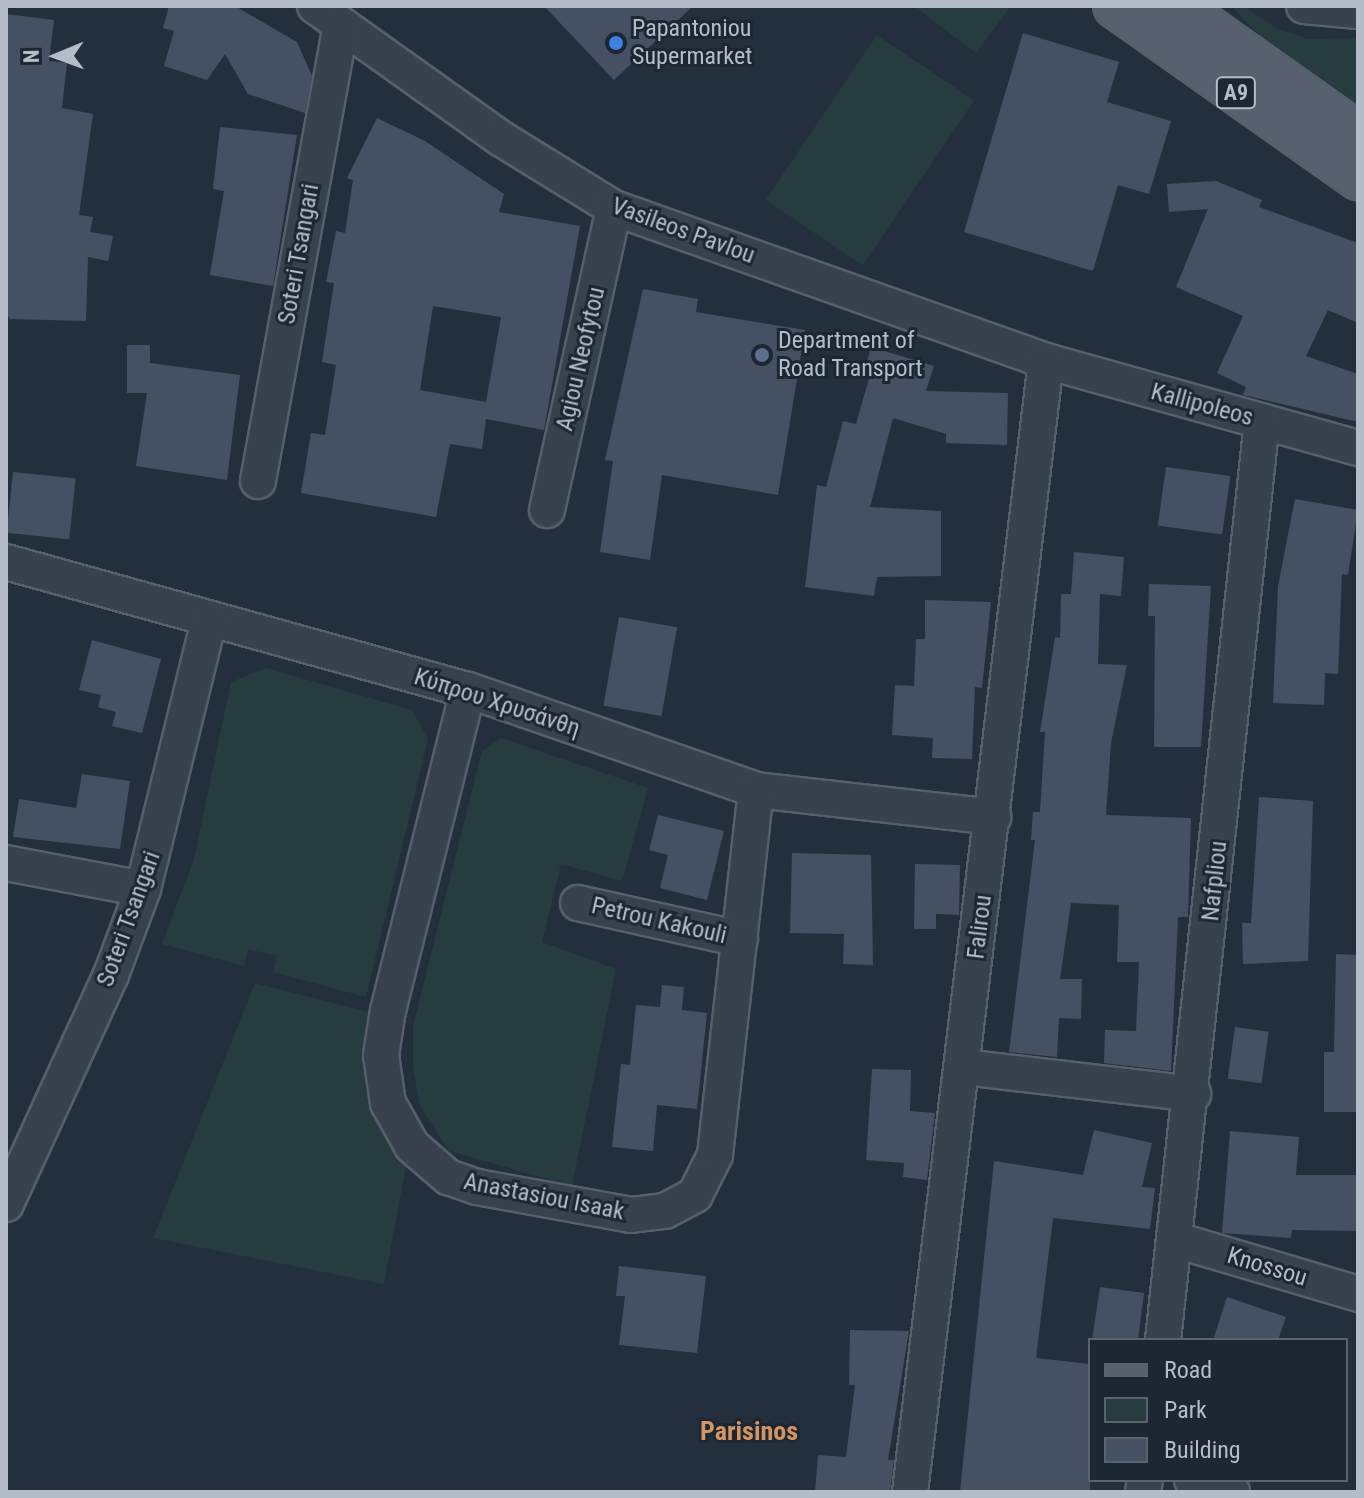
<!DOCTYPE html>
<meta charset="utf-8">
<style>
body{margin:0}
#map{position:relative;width:1364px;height:1498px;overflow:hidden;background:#242f3e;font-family:"Roboto Condensed",sans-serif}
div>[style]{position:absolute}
.green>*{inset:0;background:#263c3f;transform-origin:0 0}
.building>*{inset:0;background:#455162;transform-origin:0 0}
.roads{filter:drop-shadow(2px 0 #565f6c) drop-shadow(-2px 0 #565f6c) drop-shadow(0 2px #565f6c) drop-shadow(0 -2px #565f6c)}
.minor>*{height:34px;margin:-17px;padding:0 17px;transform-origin:17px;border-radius:17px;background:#38414e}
.major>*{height:42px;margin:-21px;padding:0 21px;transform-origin:21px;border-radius:21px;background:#56606e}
.dots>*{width:22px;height:22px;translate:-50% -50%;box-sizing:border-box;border:4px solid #1d2633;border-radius:50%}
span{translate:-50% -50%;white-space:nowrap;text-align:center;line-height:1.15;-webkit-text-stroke:6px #1d2633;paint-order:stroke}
.shield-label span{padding:2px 6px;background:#1d2633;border:2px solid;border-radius:6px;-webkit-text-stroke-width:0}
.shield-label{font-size:22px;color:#b4bcc9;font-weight:700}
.poi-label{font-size:24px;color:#b4bcc9}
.left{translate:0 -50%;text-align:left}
.street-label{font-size:24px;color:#b4bcc9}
.neighbourhood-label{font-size:26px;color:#d59563;font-weight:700}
.frame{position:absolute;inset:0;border:8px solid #b4bcc9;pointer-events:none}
.legend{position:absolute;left:1088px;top:1338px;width:260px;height:144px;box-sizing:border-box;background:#1d2633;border:2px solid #59626f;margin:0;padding:10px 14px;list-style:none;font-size:24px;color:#b4bcc9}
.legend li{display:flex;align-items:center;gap:16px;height:40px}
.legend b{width:40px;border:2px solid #59626f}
.north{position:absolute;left:16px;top:16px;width:80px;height:80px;-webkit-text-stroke:6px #1d2633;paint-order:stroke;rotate:269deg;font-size:22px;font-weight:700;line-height:32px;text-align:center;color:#b4bcc9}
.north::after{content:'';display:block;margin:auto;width:28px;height:36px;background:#b4bcc9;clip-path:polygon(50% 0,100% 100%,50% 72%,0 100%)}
</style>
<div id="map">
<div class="green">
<i style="clip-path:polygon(914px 6px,1011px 6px,976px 53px)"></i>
<i style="clip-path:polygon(1231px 6px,1243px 6px,1278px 29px,1308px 39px,1358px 38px,1358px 108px,1261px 37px)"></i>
<i style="left:877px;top:35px;width:117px;height:199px;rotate:34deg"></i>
<i style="clip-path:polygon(266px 668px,412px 710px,428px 739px,366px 997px,273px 972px,277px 956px,248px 949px,244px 966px,162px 944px,194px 859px,231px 682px)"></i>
<i style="clip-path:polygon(501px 738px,648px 788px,622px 881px,561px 864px,542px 942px,616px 969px,572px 1186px,449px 1151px,420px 1106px,413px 1068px,413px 1026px,482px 751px)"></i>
<i style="clip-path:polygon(255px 983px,368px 1012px,369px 1096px,406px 1167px,384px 1284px,153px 1238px)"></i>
</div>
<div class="building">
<i style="clip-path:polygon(169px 6px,235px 6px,297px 42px,312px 76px,305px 113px,248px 94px,225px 54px,207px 80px,164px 66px,174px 31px,163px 28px)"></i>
<i style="clip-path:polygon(544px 6px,693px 6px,614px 80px)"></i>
<i style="clip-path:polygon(6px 14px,54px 20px,49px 61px,67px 63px,62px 108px,93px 114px,79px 215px,93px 217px,90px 232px,113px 236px,108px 261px,88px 257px,86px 321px,10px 319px,6px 314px)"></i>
<i style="clip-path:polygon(1023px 33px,1119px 62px,1107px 102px,1171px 121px,1149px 194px,1118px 185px,1093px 271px,964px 232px)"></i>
<i style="clip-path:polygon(evenodd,377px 118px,425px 141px,504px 194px,499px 212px,580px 226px,544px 430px,486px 419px,482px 449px,450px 444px,436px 517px,301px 493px,311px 433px,325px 435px,336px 365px,322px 362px,334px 283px,326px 282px,336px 231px,345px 233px,353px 180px,347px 178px,377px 118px,433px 306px,501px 317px,486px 402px,420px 390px,433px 306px)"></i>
<i style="clip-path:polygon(220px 127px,297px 135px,273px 286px,210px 275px,224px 191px,213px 189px)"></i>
<i style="clip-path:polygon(1216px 181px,1262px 200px,1259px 207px,1358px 243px,1358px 323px,1328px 310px,1306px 356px,1358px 374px,1358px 422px,1243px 395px,1246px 387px,1217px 373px,1243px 316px,1176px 287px,1208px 209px,1169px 212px,1167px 184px)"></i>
<i style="clip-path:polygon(643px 289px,698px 299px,696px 312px,805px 330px,778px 495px,662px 475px,650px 560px,600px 552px,613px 461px,605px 460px)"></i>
<i style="clip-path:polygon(127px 345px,150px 345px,150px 363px,240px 375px,227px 480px,136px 466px,147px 393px,127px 393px)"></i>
<i style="clip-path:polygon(871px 347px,934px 366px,926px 391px,1008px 393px,1007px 445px,946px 443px,946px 434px,893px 418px,870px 507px,941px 511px,941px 576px,877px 577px,874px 596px,805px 587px,817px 485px,826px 487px,843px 421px,856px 424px,870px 375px,864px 373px)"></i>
<i style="left:1166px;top:467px;width:65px;height:59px;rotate:8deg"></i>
<i style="left:13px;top:472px;width:63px;height:61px;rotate:6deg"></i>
<i style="clip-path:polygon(1295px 499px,1358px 510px,1348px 575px,1342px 574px,1338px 674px,1325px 673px,1324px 705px,1273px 703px,1278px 586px)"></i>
<i style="clip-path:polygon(1074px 552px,1124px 557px,1121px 596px,1100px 594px,1098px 664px,1127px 665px,1111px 743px,1106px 815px,1191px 818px,1188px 917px,1178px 917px,1171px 1071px,1104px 1063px,1105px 1030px,1136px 1031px,1139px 962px,1117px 962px,1119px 905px,1071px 903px,1060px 979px,1082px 979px,1081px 1019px,1059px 1018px,1057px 1057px,1009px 1052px,1035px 840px,1031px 840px,1033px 812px,1040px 812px,1045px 732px,1040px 732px,1055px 637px,1060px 638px,1061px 594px,1071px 594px)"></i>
<i style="clip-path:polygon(1149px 584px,1211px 586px,1201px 747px,1154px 747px,1155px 616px,1148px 616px)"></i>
<i style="clip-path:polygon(925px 600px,991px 602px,982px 688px,975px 687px,972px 759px,932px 758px,933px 738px,892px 735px,895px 685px,914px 686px,916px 639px,925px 639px)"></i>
<i style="left:619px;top:617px;width:59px;height:90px;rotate:10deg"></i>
<i style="clip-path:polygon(92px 640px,161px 659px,142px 733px,112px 726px,116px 712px,98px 707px,101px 695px,79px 690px)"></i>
<i style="clip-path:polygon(82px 774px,130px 781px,120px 849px,13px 837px,19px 799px,76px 808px)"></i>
<i style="clip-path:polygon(1259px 797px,1313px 801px,1308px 961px,1243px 964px,1242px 923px,1251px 923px)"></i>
<i style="clip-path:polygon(658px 815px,724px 831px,707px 900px,660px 888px,668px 855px,649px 850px)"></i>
<i style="clip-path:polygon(792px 853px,871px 855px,873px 965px,843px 964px,844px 934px,790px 933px)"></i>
<i style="clip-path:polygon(915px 864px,960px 865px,959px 915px,936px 914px,936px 929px,914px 929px)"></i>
<i style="clip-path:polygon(1336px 954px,1358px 955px,1358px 1112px,1324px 1112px,1324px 1052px,1334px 1052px)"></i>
<i style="clip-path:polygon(662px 985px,684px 987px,682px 1010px,707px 1013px,697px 1109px,657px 1105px,653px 1151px,612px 1147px,621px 1064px,630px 1065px,636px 1005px,660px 1007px)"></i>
<i style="left:1235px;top:1027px;width:34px;height:52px;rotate:8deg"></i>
<i style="clip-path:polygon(872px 1069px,911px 1070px,910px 1111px,935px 1113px,927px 1180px,903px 1177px,904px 1163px,866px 1160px)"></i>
<i style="clip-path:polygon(1094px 1130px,1152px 1143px,1142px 1187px,1155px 1188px,1150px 1229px,1053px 1218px,1036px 1358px,1090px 1364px,1090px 1492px,960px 1492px,994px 1161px,1083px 1175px)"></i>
<i style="clip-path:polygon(1230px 1131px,1299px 1137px,1296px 1175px,1358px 1175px,1358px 1231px,1292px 1230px,1291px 1238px,1222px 1233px)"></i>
<i style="clip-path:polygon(619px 1266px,706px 1276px,697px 1353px,619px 1345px,625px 1296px,616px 1296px)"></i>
<i style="clip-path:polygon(1100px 1287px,1144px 1293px,1138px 1340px,1092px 1340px)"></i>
<i style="clip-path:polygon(1227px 1297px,1286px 1317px,1278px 1340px,1213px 1340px)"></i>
<i style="clip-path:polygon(850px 1330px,909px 1331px,888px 1460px,894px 1460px,890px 1492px,815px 1492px,818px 1455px,846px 1457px,855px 1385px,849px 1385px)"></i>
</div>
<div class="roads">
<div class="minor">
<i style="left:315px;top:6px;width:227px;rotate:35.5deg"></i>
<i style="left:500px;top:138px;width:134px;rotate:31.6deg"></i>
<i style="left:614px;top:208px;width:458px;rotate:19.5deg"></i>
<i style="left:1046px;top:361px;width:324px;rotate:15.6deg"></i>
<i style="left:1304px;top:6px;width:54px;rotate:5.3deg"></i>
<i style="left:258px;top:481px;width:463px;rotate:-79.7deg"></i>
<i style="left:547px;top:510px;width:309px;rotate:-77.5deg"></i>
<i style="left:6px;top:562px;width:479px;rotate:15.5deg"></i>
<i style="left:468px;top:690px;width:305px;rotate:19.1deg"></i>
<i style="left:756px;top:790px;width:239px;rotate:6.5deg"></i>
<i style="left:468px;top:690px;width:330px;rotate:104deg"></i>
<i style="left:388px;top:1010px;width:46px;rotate:98.8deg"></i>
<i style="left:381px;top:1055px;width:49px;rotate:81.7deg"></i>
<i style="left:388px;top:1103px;width:49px;rotate:60.8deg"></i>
<i style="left:412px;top:1146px;width:48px;rotate:40.7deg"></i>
<i style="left:448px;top:1177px;width:31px;rotate:19deg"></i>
<i style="left:477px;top:1187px;width:157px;rotate:10.3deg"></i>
<i style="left:631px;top:1215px;width:34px;rotate:-7deg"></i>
<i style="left:665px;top:1211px;width:34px;rotate:-28deg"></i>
<i style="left:695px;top:1195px;width:45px;rotate:-63.4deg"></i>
<i style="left:715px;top:1155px;width:367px;rotate:-83.6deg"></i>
<i style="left:6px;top:863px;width:139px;rotate:10.7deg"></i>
<i style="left:578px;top:903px;width:166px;rotate:12.5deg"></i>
<i style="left:964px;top:1067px;width:231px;rotate:6.7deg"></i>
<i style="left:6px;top:1204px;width:252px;rotate:-65.4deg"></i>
<i style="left:111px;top:975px;width:92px;rotate:-69.6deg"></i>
<i style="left:143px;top:889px;width:277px;rotate:-76.2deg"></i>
<i style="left:1176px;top:1240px;width:190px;rotate:16.5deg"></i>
<i style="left:1163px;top:1340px;width:924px;rotate:-83.85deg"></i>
<i style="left:1192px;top:1480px;width:42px;rotate:16.7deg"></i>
<i style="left:910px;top:1492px;width:1139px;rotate:-83.14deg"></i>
<i style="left:1143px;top:1492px;width:12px;rotate:-81deg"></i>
</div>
<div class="major">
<i style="left:1115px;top:6px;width:298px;rotate:35.3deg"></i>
<i style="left:1177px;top:6px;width:222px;rotate:35.3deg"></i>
</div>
</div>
<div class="dots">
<i style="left:616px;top:43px;background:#3f7fe0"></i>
<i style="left:762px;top:355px;background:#5c6f8a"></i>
</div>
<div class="shield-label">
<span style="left:1236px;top:93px">A9</span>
</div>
<div class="poi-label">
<span class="left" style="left:632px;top:43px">Papantoniou<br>Supermarket</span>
<span class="left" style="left:778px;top:355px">Department of<br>Road Transport</span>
</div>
<div class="street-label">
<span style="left:683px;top:231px;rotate:20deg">Vasileos Pavlou</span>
<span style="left:299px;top:254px;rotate:-80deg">Soteri Tsangari</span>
<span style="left:581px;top:359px;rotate:-77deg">Agiou Neofytou</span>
<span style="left:1202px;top:405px;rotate:15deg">Kallipoleos</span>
<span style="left:497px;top:703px;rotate:18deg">Κύπρου Χρυσάνθη</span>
<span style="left:1215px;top:881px;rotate:-84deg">Nafpliou</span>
<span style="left:129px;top:919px;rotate:-70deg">Soteri Tsangari</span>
<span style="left:659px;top:921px;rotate:13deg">Petrou Kakouli</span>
<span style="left:980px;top:927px;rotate:-83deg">Falirou</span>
<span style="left:544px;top:1197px;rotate:11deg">Anastasiou Isaak</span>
<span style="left:1267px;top:1267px;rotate:17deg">Knossou</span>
</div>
<div class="neighbourhood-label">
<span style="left:749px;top:1432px">Parisinos</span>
</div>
<div class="frame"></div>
<ul class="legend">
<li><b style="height:10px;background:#56606e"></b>Road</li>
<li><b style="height:22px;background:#263c3f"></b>Park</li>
<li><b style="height:22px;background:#455162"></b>Building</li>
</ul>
<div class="north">N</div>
</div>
